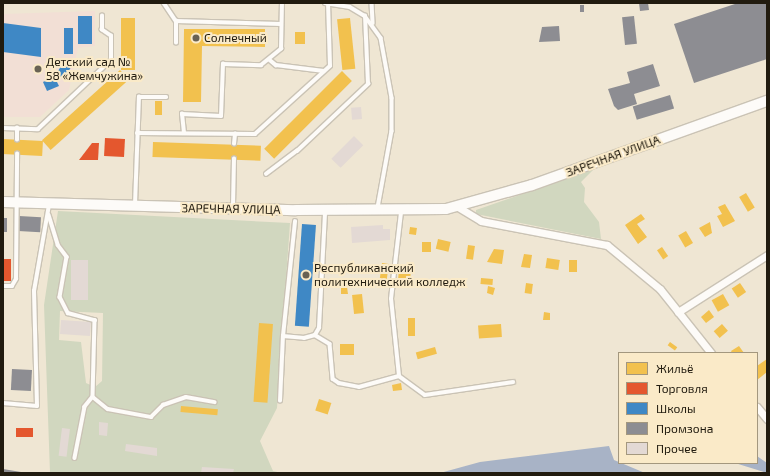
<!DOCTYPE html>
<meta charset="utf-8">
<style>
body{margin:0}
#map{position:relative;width:770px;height:476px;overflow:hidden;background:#efe6d3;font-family:"Exo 2",sans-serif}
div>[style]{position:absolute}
.education>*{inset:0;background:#f2dfd5}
.green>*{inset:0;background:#d1d7bf}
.water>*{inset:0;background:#a8b3c6}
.homes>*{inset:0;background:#f2c14e;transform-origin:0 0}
.shops>*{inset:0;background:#e4572e;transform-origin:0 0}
.schools>*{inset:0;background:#3f88c5;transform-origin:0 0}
.industry>*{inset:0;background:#8d8d92;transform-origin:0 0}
.building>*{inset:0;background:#e3d9d4;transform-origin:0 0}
.roads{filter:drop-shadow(1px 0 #cac3b5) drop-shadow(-1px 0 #cac3b5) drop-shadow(0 1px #cac3b5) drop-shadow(0 -1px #cac3b5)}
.lane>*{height:3.5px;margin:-1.75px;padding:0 1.75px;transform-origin:1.75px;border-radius:1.75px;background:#fdfbf8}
.street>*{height:7px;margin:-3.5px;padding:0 3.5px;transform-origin:3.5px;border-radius:3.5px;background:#fdfbf8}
.secondary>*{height:10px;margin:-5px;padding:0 5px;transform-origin:5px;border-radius:5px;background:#fdfbf8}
.dots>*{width:11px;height:11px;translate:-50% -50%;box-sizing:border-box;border:2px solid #faeac8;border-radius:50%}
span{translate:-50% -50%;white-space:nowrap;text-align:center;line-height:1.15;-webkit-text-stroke:4px #faeac8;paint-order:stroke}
.poi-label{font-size:12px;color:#211b0f}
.left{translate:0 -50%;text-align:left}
.street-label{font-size:12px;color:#211b0f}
.frame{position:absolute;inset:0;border:4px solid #211b0f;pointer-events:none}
.legend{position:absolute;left:618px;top:352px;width:140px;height:112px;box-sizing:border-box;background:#faeac8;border:1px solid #a3977e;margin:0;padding:5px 7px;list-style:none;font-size:12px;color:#211b0f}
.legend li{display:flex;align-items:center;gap:8px;height:20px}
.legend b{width:20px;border:1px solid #a3977e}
</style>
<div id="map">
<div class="education">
<i style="clip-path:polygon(95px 11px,95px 46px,78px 48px,69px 90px,40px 117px,3px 117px,3px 14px)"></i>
</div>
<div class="green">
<i style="clip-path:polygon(594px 169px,581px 182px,585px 188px,584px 202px,599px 222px,601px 239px,476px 214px,476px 210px)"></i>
<i style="clip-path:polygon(evenodd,58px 211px,290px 223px,277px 408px,260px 441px,273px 471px,282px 473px,50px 473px,44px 305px,58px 211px,60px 311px,103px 313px,102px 381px,95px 387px,86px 383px,81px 342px,59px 340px,60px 311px)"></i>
</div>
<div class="water">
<i style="clip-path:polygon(609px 446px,614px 460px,645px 473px,440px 473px,480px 462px)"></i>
<i style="clip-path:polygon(757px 456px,767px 463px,767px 473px,735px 463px,757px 463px)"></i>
</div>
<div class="homes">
<i style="left:121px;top:18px;width:14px;height:52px"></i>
<i style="left:350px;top:18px;width:51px;height:13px;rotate:84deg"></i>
<i style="clip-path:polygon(184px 29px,265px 29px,265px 47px,202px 46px,201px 102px,183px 102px)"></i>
<i style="left:305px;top:32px;width:12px;height:10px;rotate:90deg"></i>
<i style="left:120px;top:70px;width:13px;height:105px;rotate:48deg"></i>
<i style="left:342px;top:71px;width:14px;height:110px;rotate:45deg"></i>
<i style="left:155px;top:101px;width:7px;height:14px"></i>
<i style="left:3px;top:139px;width:40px;height:15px;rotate:3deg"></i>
<i style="left:153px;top:142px;width:108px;height:15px;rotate:2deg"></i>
<i style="left:746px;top:193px;width:17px;height:8px;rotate:59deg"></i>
<i style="clip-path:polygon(725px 204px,735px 221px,723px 227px,717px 216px,722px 214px,718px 207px)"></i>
<i style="clip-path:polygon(641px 214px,645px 219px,637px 224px,647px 237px,638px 244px,625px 225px)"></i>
<i style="clip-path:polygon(710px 222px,712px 233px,705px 237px,699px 228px)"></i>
<i style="left:410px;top:227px;width:7px;height:7px;rotate:8deg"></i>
<i style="left:686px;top:231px;width:14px;height:9px;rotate:60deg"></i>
<i style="left:438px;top:239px;width:13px;height:10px;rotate:13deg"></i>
<i style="left:422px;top:242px;width:9px;height:10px"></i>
<i style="left:468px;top:245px;width:7px;height:14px;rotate:8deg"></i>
<i style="left:662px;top:247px;width:11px;height:6px;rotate:56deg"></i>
<i style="clip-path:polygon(494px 249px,504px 250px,502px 264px,487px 262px)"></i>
<i style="clip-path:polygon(524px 254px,532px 255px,530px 268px,521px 267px)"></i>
<i style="left:547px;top:258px;width:13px;height:10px;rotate:9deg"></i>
<i style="left:569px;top:260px;width:8px;height:12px"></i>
<i style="left:382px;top:263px;width:7px;height:20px;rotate:8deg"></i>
<i style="left:399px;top:269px;width:12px;height:16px;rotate:5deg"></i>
<i style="left:481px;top:278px;width:12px;height:6px;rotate:5deg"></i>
<i style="left:526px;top:283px;width:7px;height:10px;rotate:8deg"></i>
<i style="left:740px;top:283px;width:11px;height:10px;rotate:56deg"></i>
<i style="clip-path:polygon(488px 286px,495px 288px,493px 295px,487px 293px)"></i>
<i style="clip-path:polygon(341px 287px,347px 287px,348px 294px,341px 294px)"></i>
<i style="left:362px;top:294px;width:19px;height:10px;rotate:84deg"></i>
<i style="left:723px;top:294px;width:13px;height:13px;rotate:61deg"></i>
<i style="clip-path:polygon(709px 310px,714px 317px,706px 323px,701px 317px)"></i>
<i style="clip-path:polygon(544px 312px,550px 313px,550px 320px,543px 320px)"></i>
<i style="left:408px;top:318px;width:7px;height:18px"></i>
<i style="left:259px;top:323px;width:14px;height:79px;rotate:4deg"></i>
<i style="left:501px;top:324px;width:13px;height:23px;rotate:86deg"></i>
<i style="left:722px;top:324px;width:9px;height:11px;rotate:49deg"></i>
<i style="left:670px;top:342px;width:9px;height:4px;rotate:36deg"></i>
<i style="left:354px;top:344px;width:11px;height:14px;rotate:90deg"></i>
<i style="clip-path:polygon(739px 346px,744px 353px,732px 353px,731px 351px)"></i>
<i style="left:435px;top:347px;width:7px;height:20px;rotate:74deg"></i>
<i style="clip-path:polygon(767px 359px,767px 372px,757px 380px,757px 366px)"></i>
<i style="clip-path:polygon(401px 383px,402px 390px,393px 391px,392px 385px)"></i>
<i style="left:319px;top:399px;width:13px;height:12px;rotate:18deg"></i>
<i style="left:181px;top:406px;width:37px;height:6px;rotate:5deg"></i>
</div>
<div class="shops">
<i style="left:105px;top:138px;width:20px;height:18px;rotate:3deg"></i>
<i style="clip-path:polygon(92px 143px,99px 143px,98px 160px,79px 160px)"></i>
<i style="left:3px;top:259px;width:8px;height:22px"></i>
<i style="left:16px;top:428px;width:17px;height:9px"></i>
</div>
<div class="schools">
<i style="left:78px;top:16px;width:14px;height:28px"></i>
<i style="clip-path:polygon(3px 23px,41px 28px,41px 57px,3px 52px)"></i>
<i style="left:64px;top:28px;width:9px;height:26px"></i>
<i style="left:63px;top:63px;width:9px;height:13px;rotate:32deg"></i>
<i style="clip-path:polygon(54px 76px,59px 86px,47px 91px,43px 82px)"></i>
<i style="left:302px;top:224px;width:14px;height:102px;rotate:4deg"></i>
</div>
<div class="industry">
<i style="clip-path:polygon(639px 3px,648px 3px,649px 10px,640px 11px)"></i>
<i style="clip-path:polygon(738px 3px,767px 3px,767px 59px,694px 83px,674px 24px)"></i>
<i style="left:580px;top:5px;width:4px;height:7px"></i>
<i style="left:634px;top:16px;width:28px;height:12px;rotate:84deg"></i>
<i style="clip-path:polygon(559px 26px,560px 41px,539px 42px,542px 27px)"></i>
<i style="clip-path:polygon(653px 64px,660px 86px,634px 94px,637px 104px,618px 110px,614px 106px,608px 89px,630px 83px,627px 72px)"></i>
<i style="left:670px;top:95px;width:14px;height:39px;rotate:73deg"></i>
<i style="left:19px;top:216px;width:22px;height:15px;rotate:3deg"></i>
<i style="left:3px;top:218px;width:4px;height:14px"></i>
<i style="left:12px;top:369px;width:20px;height:21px;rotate:3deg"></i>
<i style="clip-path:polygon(3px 469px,21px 472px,21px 473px,3px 473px)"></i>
</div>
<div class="building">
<i style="left:361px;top:107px;width:12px;height:10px;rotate:85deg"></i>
<i style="left:354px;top:136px;width:13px;height:32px;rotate:45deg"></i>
<i style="clip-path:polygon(383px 225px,383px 229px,390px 229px,390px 240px,352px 243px,351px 227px)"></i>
<i style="left:71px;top:260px;width:17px;height:40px"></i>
<i style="left:61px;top:320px;width:30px;height:14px;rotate:4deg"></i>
<i style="clip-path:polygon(99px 422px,108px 423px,107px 436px,99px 435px)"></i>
<i style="left:62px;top:428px;width:8px;height:28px;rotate:7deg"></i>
<i style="clip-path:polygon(126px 444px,157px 448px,157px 456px,125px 451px)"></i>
<i style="clip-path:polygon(202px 467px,234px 469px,233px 473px,201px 473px)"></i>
</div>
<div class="roads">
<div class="lane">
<i style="left:164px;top:3px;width:22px;rotate:56deg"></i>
<i style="left:325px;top:3px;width:25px;rotate:9deg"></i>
<i style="left:350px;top:7px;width:17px;rotate:31deg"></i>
<i style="left:365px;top:16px;width:27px;rotate:54deg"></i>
<i style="left:381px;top:38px;width:61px;rotate:79.6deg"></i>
<i style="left:392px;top:98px;width:33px;rotate:90deg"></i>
<i style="left:392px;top:131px;width:78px;rotate:100.3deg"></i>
<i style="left:372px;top:3px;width:20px;rotate:87deg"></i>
<i style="left:176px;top:43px;width:22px;rotate:-90deg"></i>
<i style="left:176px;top:21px;width:105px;rotate:1.6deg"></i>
<i style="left:270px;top:60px;width:8px;rotate:40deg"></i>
<i style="left:276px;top:65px;width:48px;rotate:7.1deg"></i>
<i style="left:3px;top:128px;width:35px;rotate:2deg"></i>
<i style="left:38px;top:129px;width:100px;rotate:-43.4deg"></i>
<i style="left:111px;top:60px;width:24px;rotate:-90deg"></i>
<i style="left:111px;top:36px;width:11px;rotate:-146deg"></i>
<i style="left:102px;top:30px;width:14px;rotate:-90deg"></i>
<i style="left:137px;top:133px;width:118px;rotate:0.5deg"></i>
<i style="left:255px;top:134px;width:101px;rotate:-42.2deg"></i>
<i style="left:330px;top:66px;width:63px;rotate:-91.8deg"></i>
<i style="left:184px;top:133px;width:19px;rotate:-96deg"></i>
<i style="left:182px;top:114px;width:39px;rotate:3deg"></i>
<i style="left:221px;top:116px;width:52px;rotate:-87.8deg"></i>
<i style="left:223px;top:64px;width:38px;rotate:2deg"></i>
<i style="left:261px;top:65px;width:26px;rotate:-39deg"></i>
<i style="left:281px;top:49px;width:46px;rotate:-88.8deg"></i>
<i style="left:17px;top:140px;width:12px;rotate:-90deg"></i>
<i style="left:234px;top:144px;width:10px;rotate:-84deg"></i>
<i style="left:266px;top:174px;width:39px;rotate:-37deg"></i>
<i style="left:297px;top:151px;width:98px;rotate:-43.3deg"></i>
<i style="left:368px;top:84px;width:68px;rotate:-92.5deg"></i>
<i style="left:135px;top:205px;width:108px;rotate:-87.9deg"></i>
<i style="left:139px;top:97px;width:27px"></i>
<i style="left:233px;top:206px;width:47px;rotate:-88.8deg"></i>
<i style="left:49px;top:215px;width:31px;rotate:73deg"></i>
<i style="left:58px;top:245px;width:15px;rotate:53deg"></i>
<i style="left:67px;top:257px;width:41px;rotate:99.9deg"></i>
<i style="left:60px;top:297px;width:18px;rotate:63deg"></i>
<i style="left:68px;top:313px;width:28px;rotate:15deg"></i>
<i style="left:95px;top:320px;width:77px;rotate:91.5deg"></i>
<i style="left:93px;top:397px;width:13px;rotate:129deg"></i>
<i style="left:85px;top:407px;width:52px;rotate:101.1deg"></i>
<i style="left:3px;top:286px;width:9px"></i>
<i style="left:12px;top:286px;width:8px;rotate:-60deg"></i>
<i style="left:16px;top:279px;width:125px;rotate:-89.5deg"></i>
<i style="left:315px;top:335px;width:17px;rotate:31deg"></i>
<i style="left:330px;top:344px;width:35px;rotate:85deg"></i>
<i style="left:333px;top:379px;width:7px;rotate:34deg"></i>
<i style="left:339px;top:383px;width:20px;rotate:11deg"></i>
<i style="left:359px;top:387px;width:41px;rotate:-15.4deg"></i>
<i style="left:399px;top:376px;width:77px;rotate:-95.9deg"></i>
<i style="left:391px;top:299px;width:88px;rotate:-83.4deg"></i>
<i style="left:283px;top:336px;width:115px;rotate:-84deg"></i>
<i style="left:399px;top:376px;width:32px;rotate:36deg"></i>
<i style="left:425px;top:395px;width:89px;rotate:-8.4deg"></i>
<i style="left:93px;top:397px;width:19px;rotate:39deg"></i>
<i style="left:108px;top:409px;width:44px;rotate:10.5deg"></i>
<i style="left:151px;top:417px;width:17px;rotate:-45deg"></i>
<i style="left:163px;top:405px;width:24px;rotate:-19deg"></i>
<i style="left:186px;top:397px;width:29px;rotate:10deg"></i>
<i style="left:280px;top:401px;width:65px;rotate:-87.4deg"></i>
<i style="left:283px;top:336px;width:21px;rotate:5deg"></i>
<i style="left:304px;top:338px;width:11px;rotate:-15deg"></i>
<i style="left:315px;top:335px;width:8px;rotate:-60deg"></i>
<i style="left:319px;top:328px;width:116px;rotate:-87deg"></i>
<i style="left:3px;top:403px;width:34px;rotate:5deg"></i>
<i style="left:37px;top:406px;width:115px;rotate:-91.5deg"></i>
<i style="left:34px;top:291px;width:87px;rotate:-80.1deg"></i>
</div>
<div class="street">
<i style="left:458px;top:207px;width:27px;rotate:31deg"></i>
<i style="left:481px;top:221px;width:128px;rotate:10.8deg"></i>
<i style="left:607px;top:245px;width:69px;rotate:39.7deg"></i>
<i style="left:660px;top:289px;width:82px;rotate:51.4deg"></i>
<i style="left:678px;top:312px;width:106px;rotate:-32.6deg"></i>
<i style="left:757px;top:407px;width:16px;rotate:50deg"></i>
</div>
<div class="secondary">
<i style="left:3px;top:202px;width:293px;rotate:1.6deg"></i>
<i style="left:296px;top:210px;width:150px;rotate:-0.4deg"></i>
<i style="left:446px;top:209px;width:89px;rotate:-15.6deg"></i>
<i style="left:532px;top:185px;width:250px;rotate:-19.7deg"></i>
</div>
</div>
<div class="dots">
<i style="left:196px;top:38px;background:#696254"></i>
<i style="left:38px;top:69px;background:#696254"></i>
<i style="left:306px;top:275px;background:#696254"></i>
</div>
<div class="poi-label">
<span class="left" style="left:204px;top:38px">Солнечный</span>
<span class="left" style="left:46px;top:69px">Детский сад №<br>58 «Жемчужина»</span>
<span class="left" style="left:314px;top:275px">Республиканский<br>политехнический колледж</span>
</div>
<div class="street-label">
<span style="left:613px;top:156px;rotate:-20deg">ЗАРЕЧНАЯ УЛИЦА</span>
<span style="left:231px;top:209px;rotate:1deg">ЗАРЕЧНАЯ УЛИЦА</span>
</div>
<div class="frame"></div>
<ul class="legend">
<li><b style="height:11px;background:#f2c14e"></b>Жильё</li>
<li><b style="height:11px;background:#e4572e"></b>Торговля</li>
<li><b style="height:11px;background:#3f88c5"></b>Школы</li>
<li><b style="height:11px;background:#8d8d92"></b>Промзона</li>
<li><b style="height:11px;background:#e3d9d4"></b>Прочее</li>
</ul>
</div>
